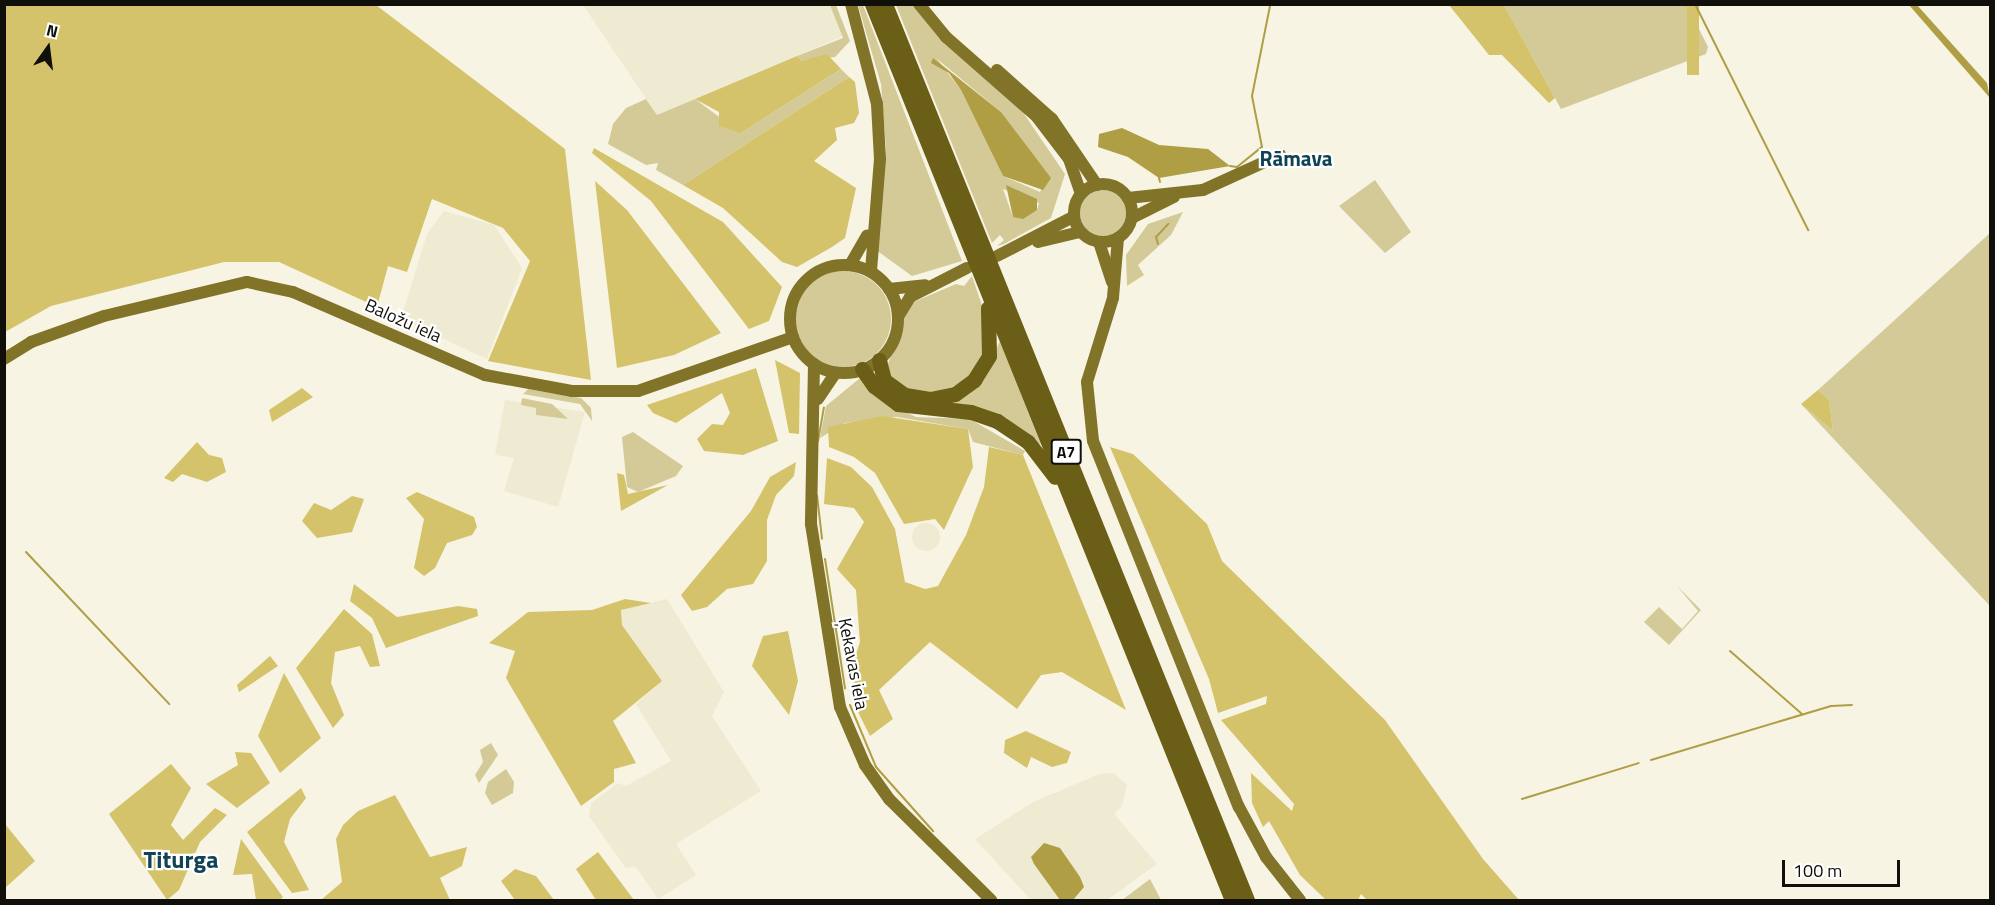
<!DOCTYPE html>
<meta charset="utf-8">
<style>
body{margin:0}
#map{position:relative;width:1995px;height:905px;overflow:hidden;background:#f7f4e4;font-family:"Titillium Web",sans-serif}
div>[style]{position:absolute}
.built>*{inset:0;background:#efead2}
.round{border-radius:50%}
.green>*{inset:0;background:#d4ca98}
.forest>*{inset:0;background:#d4c36a;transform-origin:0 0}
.water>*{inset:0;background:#af9e44}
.stream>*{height:2px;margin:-1px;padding:0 1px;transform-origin:1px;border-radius:1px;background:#af9e44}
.major>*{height:12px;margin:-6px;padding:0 6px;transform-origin:6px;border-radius:6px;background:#817328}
.major>.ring{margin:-6px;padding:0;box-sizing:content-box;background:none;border:12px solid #817328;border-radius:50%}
.highway>*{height:15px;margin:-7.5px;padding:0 7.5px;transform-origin:7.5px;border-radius:7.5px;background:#6b5e16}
span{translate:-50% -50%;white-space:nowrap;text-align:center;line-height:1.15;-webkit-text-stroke:4.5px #fff;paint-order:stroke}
.shield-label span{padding:2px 4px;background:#fff;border:2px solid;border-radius:4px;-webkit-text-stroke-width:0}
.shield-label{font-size:16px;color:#100f0a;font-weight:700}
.street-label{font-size:18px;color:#100f0a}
.quarter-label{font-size:21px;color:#104355;font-weight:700}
.district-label{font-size:24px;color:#104355;font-weight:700}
.frame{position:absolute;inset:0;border:6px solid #100f0a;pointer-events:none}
.north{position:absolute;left:18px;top:18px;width:60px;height:60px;-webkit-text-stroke:4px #fff;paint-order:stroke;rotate:14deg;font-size:16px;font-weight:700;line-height:24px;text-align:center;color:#100f0a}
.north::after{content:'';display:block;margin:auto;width:21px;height:27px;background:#100f0a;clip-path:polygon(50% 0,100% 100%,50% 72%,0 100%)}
.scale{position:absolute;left:1782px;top:860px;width:118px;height:27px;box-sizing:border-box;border:3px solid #100f0a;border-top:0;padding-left:8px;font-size:18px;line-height:21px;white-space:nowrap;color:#100f0a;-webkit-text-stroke:4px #fff;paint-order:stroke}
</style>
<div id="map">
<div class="built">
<i style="clip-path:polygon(583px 5px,833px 5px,846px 35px,657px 115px)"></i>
<i style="clip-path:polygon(444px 211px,494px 225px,522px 268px,487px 359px,401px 319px,427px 234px)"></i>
<i style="clip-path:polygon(505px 400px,585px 412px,558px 507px,504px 491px,514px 458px,495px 455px)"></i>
<i class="round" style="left:912px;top:523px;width:28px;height:28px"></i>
<i style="clip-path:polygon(667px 599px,724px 692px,712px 716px,761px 791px,676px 844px,696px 875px,658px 899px,636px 867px,626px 868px,589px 816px,591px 803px,618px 783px,626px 786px,671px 761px,636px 704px,662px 681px,622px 625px,621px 610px)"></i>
<i style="clip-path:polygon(1114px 773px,1127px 785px,1122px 806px,1114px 814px,1157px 864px,1107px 900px,1031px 900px,975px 839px,1035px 801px,1100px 774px)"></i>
</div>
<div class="green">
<i style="clip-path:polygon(830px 5px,836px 5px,850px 41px,835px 57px,802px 61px,797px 56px,843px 38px)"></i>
<i style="clip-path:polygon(858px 5px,863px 5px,962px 261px,912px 276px,876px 250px,886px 149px,881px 84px)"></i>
<i style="clip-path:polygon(evenodd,896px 5px,912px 5px,1020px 108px,1065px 174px,1051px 218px,1004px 244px,997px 246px,1004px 240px,1000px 235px,992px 243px,896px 5px,937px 59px,1001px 112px,1046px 175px,1040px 192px,1003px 176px,961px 90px,937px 59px,896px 5px,1003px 189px,1039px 203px,1037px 210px,1013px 217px,1003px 189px)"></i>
<i style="clip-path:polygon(1504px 5px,1687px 5px,1708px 47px,1706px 54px,1561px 109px)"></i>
<i style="clip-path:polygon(841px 69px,849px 77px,683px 185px,656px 170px,658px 163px,646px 165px,608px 144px,613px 124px,626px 108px,646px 99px,657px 115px,695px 99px,741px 133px)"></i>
<i style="clip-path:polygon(1375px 180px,1411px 232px,1385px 253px,1339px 206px)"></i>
<i class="round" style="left:1080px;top:190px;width:46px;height:46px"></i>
<i style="clip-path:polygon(1183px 212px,1171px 235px,1138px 265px,1144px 275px,1127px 286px,1126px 255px,1148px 224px)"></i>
<i style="clip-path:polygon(1990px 233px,1990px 606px,1801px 404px,1833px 431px,1829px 400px,1818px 390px)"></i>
<i class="round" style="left:795px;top:271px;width:96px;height:96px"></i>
<i style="clip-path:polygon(972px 276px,986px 317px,987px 344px,969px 378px,941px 393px,909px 390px,890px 377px,888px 364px,909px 304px,956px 284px,964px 286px)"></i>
<i style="clip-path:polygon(1000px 341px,1041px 445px,952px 403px,979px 385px)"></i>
<i style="clip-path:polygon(860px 378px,889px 404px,916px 417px,970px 419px,1025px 451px,1023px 455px,973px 442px,968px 429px,897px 417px,845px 423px,820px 438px,826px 406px)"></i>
<i style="clip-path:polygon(528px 389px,581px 398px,591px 408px,592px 421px,580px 404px,523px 394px)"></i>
<i style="clip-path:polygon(522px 398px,552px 404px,568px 419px,536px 415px,536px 408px,521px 405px)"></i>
<i style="clip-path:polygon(633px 432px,683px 466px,676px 476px,638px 492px,627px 487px,622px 437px)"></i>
<i style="clip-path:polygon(1676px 585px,1701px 610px,1669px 645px,1644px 622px,1659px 607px,1682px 629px,1698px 611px)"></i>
<i style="clip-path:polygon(491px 743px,498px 755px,479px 783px,475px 775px,483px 762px,480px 750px)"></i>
<i style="clip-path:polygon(506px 769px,514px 782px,513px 793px,492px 805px,485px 793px,488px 782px)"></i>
<i style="clip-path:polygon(1150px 879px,1161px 900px,1122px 900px)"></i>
</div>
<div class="forest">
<i style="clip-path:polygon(5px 4px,376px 5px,565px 149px,591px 380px,488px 361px,530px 261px,503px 228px,432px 199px,407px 272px,388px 266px,377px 307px,279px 262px,224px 262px,51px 306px,5px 332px)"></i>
<i style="clip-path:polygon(1449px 5px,1504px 5px,1555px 98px,1549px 103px,1502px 55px,1489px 55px)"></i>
<i style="left:1687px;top:5px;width:12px;height:70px"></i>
<i style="clip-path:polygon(827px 54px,841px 69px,741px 133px,719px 126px,719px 112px,695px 99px,797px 56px,802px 61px)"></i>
<i style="clip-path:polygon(849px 77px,855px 82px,859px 113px,854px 123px,835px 128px,837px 140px,814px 161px,856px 188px,845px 238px,832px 247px,797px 267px,782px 262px,723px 208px,683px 185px)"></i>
<i style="clip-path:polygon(594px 148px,723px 222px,782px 287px,769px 321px,749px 329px,651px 201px,592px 153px)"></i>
<i style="clip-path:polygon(595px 181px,627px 210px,721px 333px,674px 355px,617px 368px)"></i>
<i style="clip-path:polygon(775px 360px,800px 373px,799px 434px,789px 433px)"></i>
<i style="clip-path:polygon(756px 368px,778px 441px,743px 455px,704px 451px,697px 439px,712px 424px,723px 425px,730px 413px,722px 393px,676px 423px,653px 413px,647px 405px)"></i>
<i style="clip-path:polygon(302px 388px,313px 397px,272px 422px,269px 410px)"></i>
<i style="clip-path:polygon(1818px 390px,1829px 400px,1833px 431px,1801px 404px)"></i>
<i style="clip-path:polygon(882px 416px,968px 429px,973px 467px,944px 530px,935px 519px,904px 524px,875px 473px,854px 457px,829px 447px,828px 427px)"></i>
<i style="clip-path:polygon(197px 442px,209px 455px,222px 458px,226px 472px,207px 482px,182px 474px,173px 482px,164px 478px)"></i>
<i style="clip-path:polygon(989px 447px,1023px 455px,1126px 710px,1062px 672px,1041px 675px,1017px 709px,930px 642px,879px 690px,893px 719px,870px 736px,855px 706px,854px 660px,860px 642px,856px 590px,837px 569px,864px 522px,854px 508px,824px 504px,827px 458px,851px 467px,872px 487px,895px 529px,905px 582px,925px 589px,938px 586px,966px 535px,984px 487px)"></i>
<i style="clip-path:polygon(1110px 447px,1133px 454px,1207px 524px,1222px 561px,1385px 720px,1483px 859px,1519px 900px,1367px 900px,1361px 894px,1358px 900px,1326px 900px,1300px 875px,1269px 821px,1263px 827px,1252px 803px,1251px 773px,1292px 811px,1294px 804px,1221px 720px,1266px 704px,1267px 696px,1218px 713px,1209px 679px)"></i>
<i style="clip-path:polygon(796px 462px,794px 476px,776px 495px,767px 520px,767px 561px,753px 584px,727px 589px,707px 607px,692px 611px,681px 595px,751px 511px,770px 477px)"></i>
<i style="clip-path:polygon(617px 473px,624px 475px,628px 494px,668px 485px,621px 511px)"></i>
<i style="clip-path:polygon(417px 492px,474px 517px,477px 527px,472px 535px,447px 543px,435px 568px,424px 576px,414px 568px,424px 519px,406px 498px)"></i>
<i style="clip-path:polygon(352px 496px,364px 499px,352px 532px,317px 538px,302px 521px,314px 503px,331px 510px)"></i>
<i style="clip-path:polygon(354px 584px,397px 617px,458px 606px,477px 609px,478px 616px,386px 648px,372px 618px,350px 601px)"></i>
<i style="clip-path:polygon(625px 599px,651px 603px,621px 610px,622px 625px,662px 681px,613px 721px,636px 763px,614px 769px,614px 782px,581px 806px,506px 678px,515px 651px,489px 643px,528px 612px,592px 610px)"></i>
<i style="clip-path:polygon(344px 609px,372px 634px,380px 666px,370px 667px,360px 646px,335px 652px,331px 683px,344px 715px,333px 728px,296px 668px)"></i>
<i style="clip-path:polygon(788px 631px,798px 681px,789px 715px,752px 666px,763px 636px)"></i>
<i style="clip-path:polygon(270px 656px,278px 666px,239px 692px,237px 685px)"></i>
<i style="clip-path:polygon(284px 673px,321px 738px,280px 773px,258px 736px)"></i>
<i style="clip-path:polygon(1026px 731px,1071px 752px,1067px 763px,1052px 767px,1031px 757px,1027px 768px,1004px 753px,1005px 740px)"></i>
<i style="clip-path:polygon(235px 752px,251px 753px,270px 783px,237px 808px,206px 784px,238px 765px)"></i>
<i style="clip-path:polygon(171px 764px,191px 788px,171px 825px,183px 840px,215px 808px,227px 815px,200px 842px,179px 890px,167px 900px,109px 814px)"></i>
<i style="clip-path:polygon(301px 788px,306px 798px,290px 819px,284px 842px,309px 890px,292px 893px,247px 832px)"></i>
<i style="clip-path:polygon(395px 795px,430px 857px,467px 847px,462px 866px,440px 878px,450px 900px,321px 900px,342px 882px,336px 839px,343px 825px,358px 811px)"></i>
<i style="clip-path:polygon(5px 824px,35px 861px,5px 888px,4px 824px)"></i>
<i style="clip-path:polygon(241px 839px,283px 897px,280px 900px,256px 900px,252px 874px,233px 875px)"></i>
<i style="clip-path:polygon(598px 852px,634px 900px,596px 900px,576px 869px)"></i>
<i style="clip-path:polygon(515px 869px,536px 876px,554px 900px,515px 900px,501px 881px)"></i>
</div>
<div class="water">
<i style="clip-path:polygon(1909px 5px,1917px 5px,1987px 83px,1990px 98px)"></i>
<i style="clip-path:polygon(933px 58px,1001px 112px,1051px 178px,1043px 190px,1003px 176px,961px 90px,949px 73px,931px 63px)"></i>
<i style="clip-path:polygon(1122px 128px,1159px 145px,1208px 149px,1230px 166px,1159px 178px,1128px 157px,1098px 147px,1099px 134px)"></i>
<i style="clip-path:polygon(1006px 185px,1037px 199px,1037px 210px,1023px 219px,1013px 217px)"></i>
<i style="clip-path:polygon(1044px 843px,1060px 848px,1080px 877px,1084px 887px,1073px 900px,1060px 900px,1034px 864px,1031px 857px)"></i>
</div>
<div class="stream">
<i style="left:1695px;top:4px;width:253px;rotate:63.4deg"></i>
<i style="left:1230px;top:166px;width:7px;rotate:8deg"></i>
<i style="left:1237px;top:167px;width:32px;rotate:-39deg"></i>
<i style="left:1262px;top:147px;width:52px;rotate:-101.1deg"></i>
<i style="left:1252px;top:96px;width:92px;rotate:-78.7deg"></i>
<i style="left:1159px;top:178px;width:4px;rotate:76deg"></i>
<i style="left:1158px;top:244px;width:7px;rotate:-106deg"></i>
<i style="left:1156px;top:237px;width:18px;rotate:-47deg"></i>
<i style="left:818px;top:441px;width:34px;rotate:-80deg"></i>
<i style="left:817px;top:495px;width:44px;rotate:83.5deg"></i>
<i style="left:26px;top:552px;width:209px;rotate:46.7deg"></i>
<i style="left:825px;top:559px;width:131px;rotate:81.2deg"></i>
<i style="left:1730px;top:651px;width:96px;rotate:41.2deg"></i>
<i style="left:850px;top:705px;width:67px;rotate:67.2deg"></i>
<i style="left:876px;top:767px;width:86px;rotate:48.3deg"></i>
<i style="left:1651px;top:760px;width:188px;rotate:-16.7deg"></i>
<i style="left:1831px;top:706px;width:21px;rotate:-3deg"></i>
<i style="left:1522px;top:799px;width:122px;rotate:-17.1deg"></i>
</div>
<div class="major">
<i style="left:851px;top:4px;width:103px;rotate:75.4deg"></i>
<i style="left:877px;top:104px;width:55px;rotate:86.9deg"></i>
<i style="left:880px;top:159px;width:112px;rotate:94.6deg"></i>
<i style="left:919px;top:4px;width:43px;rotate:50.7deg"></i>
<i style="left:946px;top:37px;width:121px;rotate:41.3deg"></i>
<i style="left:1037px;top:117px;width:53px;rotate:52.7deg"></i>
<i style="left:1069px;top:159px;width:37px;rotate:71deg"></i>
<i style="left:997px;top:70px;width:74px;rotate:41.7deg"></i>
<i style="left:1052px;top:119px;width:80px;rotate:55.7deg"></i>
<i class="ring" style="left:1074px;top:184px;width:46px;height:46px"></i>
<i style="left:1128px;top:198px;width:75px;rotate:-6.1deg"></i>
<i style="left:1203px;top:190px;width:85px;rotate:-24.4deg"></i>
<i style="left:1132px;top:218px;width:47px;rotate:-26.6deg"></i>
<i style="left:1118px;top:238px;width:60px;rotate:94.8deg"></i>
<i style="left:1113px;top:298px;width:88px;rotate:107.2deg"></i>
<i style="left:1087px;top:382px;width:59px;rotate:84.2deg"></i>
<i style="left:1093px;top:441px;width:394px;rotate:68.3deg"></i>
<i style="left:1239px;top:807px;width:57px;rotate:61.6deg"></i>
<i style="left:1266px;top:857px;width:55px;rotate:51.7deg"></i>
<i style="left:1038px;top:242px;width:43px;rotate:-13.4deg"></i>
<i style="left:1099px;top:242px;width:42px;rotate:72deg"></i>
<i style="left:997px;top:256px;width:85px;rotate:-27.2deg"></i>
<i style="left:850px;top:265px;width:34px;rotate:-60deg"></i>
<i class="ring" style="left:790px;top:265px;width:96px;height:96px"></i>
<i style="left:889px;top:289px;width:36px;rotate:-6deg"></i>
<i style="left:898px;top:317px;width:23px;rotate:-59deg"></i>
<i style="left:910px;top:297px;width:64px;rotate:-27deg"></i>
<i style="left:4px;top:359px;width:32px;rotate:-32deg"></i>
<i style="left:31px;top:342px;width:77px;rotate:-19.6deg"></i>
<i style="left:104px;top:316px;width:147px;rotate:-13.4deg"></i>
<i style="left:247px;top:282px;width:47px;rotate:12.3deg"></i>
<i style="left:293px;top:292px;width:209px;rotate:23.4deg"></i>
<i style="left:485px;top:375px;width:88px;rotate:10.4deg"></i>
<i style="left:572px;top:391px;width:66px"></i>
<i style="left:638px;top:391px;width:164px;rotate:-19.2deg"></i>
<i style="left:814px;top:364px;width:160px;rotate:91.1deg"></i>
<i style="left:811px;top:524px;width:185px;rotate:81deg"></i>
<i style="left:840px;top:707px;width:63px;rotate:66.7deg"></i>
<i style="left:865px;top:765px;width:42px;rotate:54.8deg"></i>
<i style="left:889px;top:799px;width:144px;rotate:44.7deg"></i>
<i style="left:818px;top:399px;width:32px;rotate:-56deg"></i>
</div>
<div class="highway">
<i style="left:872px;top:4px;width:966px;rotate:68.11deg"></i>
<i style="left:885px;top:4px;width:966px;rotate:68deg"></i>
<i style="left:879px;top:360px;width:21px;rotate:76deg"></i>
<i style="left:884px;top:380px;width:26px;rotate:36deg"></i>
<i style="left:905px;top:395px;width:25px;rotate:9deg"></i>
<i style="left:930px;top:399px;width:25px;rotate:-11deg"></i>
<i style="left:955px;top:394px;width:24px;rotate:-36deg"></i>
<i style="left:974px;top:380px;width:28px;rotate:-58deg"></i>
<i style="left:989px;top:356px;width:48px;rotate:-91.2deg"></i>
<i style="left:862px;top:369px;width:21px;rotate:55deg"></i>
<i style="left:874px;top:386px;width:30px;rotate:37deg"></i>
<i style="left:898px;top:404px;width:73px;rotate:6.3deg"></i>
<i style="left:971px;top:412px;width:28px;rotate:19deg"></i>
<i style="left:997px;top:421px;width:37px;rotate:34deg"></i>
<i style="left:1028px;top:442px;width:44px;rotate:52.4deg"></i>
</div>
<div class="shield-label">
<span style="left:1066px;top:452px">A7</span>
</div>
<div class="street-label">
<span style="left:403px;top:321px;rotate:24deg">Baložu iela</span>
<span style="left:853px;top:664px;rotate:79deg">Ķekavas iela</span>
</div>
<div class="quarter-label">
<span style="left:1296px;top:158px">Rāmava</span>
</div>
<div class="district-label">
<span style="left:181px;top:860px">Titurga</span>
</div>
<div class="frame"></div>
<div class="north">N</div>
<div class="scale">100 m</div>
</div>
